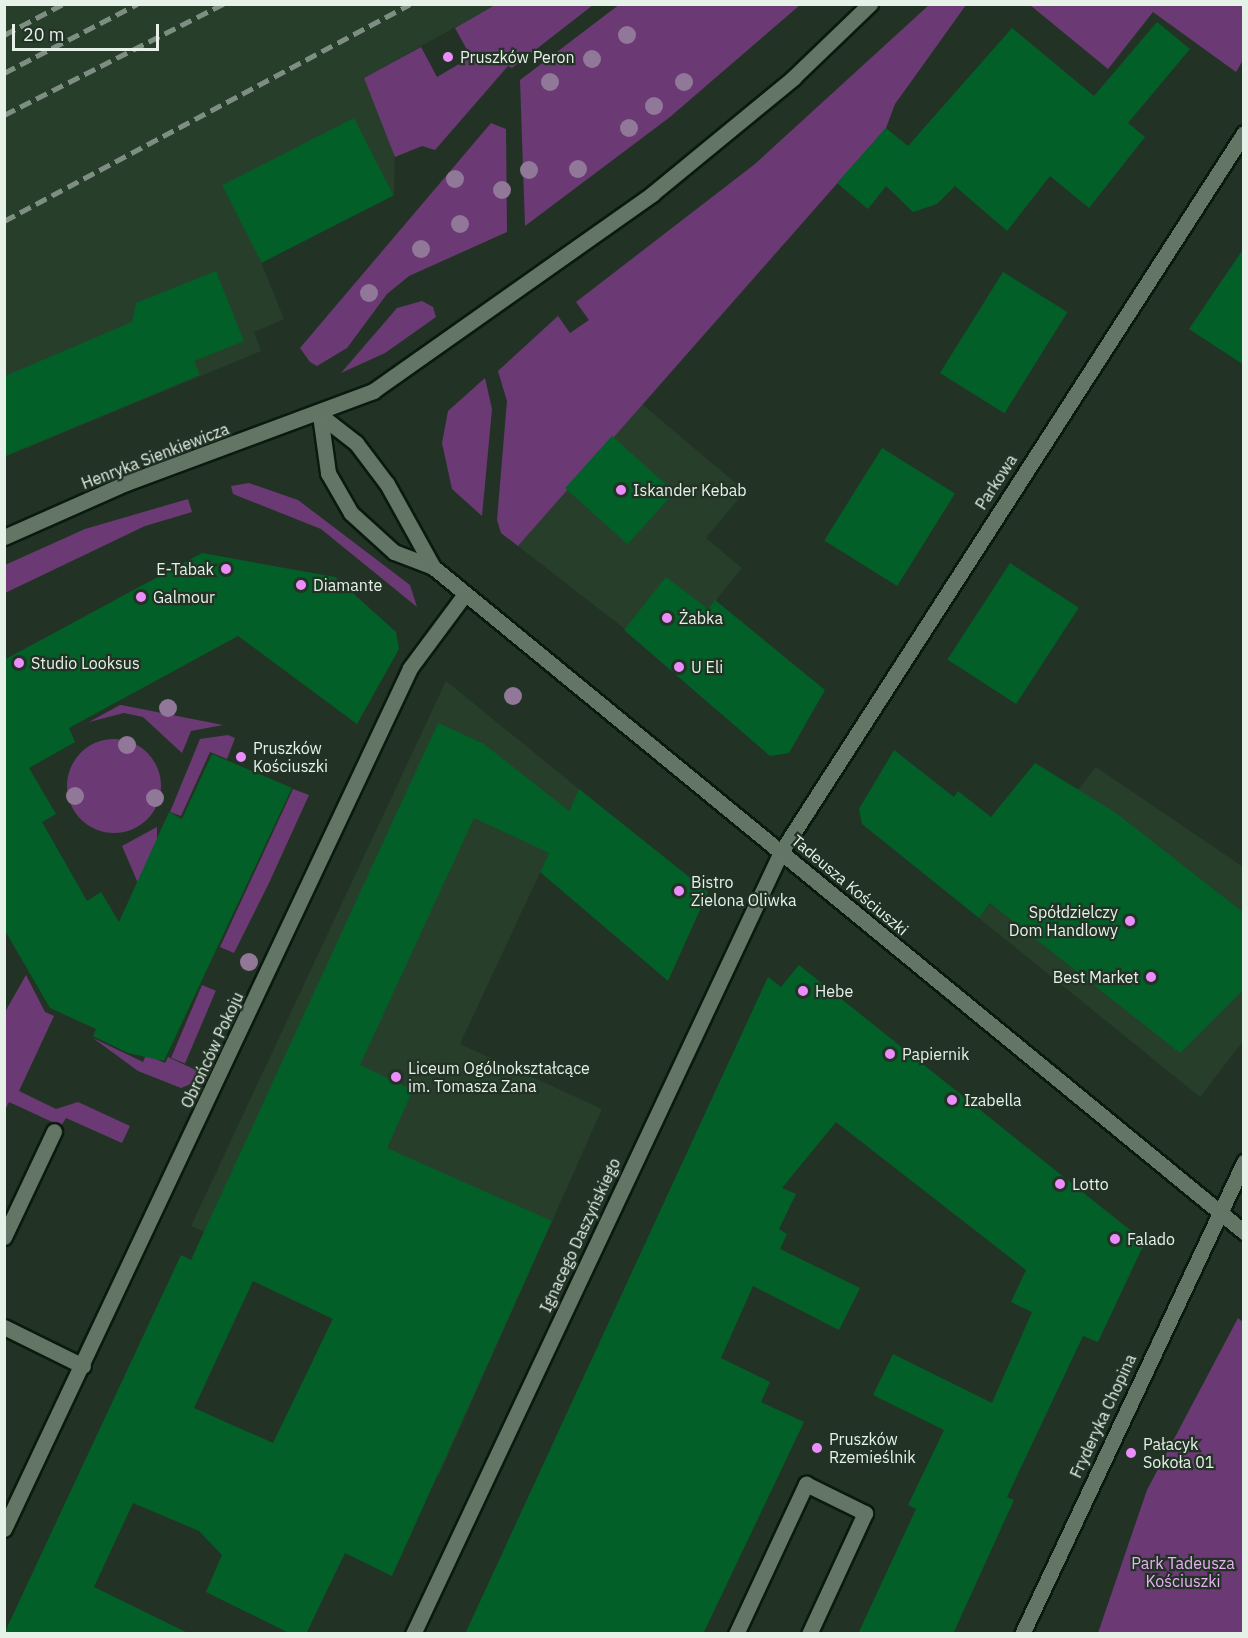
<!DOCTYPE html>
<meta charset="utf-8">
<style>
body{margin:0}
#map{position:relative;width:1248px;height:1638px;overflow:hidden;background:#223325;font-family:"IBM Plex Sans",sans-serif}
div>[style]{position:absolute}
.built>*{inset:0;background:#273e2b}
.green>*{inset:0;background:#6b3a74;transform-origin:0 0}
.round{border-radius:50%}
.building>*{inset:0;background:#025f28;transform-origin:0 0}
.roads{filter:drop-shadow(2px 0 #0a1a0e) drop-shadow(-2px 0 #0a1a0e) drop-shadow(0 2px #0a1a0e) drop-shadow(0 -2px #0a1a0e)}
.minor>*{height:15px;margin:-7.5px;padding:0 7.5px;transform-origin:7.5px;border-radius:7.5px;background:#637666}
.rail>*{height:4.5px;margin-top:-2.25px;transform-origin:0;background:repeating-linear-gradient(90deg,#7f8e82 0 12px,transparent 0 18px)}
.trees>*{width:18px;height:18px;margin:-9px;border-radius:50%;background:#917798}
.dots>*{width:16px;height:16px;translate:-50% -50%;box-sizing:border-box;border:3px solid #223325;border-radius:50%}
span{translate:-50% -50%;white-space:nowrap;text-align:center;line-height:1.15;-webkit-text-stroke:4.5px #223325;paint-order:stroke}
.poi-label{font-size:16px;color:#e6f1e8}
.left{translate:0 -50%;text-align:left}
.right{translate:-100% -50%;text-align:right}
.street-label{font-size:16px;color:#e6f1e8}
.park-label{font-size:16px;color:#ecaff7}
.frame{position:absolute;inset:0;border:6px solid #e6f1e8;pointer-events:none}
.scale{position:absolute;left:12px;top:24px;width:147px;height:27px;box-sizing:border-box;border:3px solid #e6f1e8;border-top:0;padding-left:8px;font-size:18px;line-height:21px;white-space:nowrap;color:#e6f1e8;-webkit-text-stroke:4px #223325;paint-order:stroke}
</style>
<div id="map">
<div class="built">
<i style="clip-path:polygon(5px 5px,495px 5px,364px 78px,395px 147px,394px 195px,261px 262px,284px 319px,254px 332px,261px 351px,5px 457px)"></i>
<i style="clip-path:polygon(642px 404px,745px 491px,706px 538px,742px 568px,666px 661px,518px 546px)"></i>
<i style="clip-path:polygon(446px 681px,579px 789px,460px 1044px,602px 1109px,439px 1475px,292px 1406px,344px 1294px,191px 1226px)"></i>
<i style="clip-path:polygon(1096px 767px,1243px 867px,1243px 1041px,1200px 1097px,979px 918px)"></i>
</div>
<div class="green">
<i style="clip-path:polygon(620px 4px,800px 5px,670px 117px,525px 226px,520px 80px)"></i>
<i style="clip-path:polygon(495px 5px,593px 5px,512px 68px,508px 66px,435px 150px,422px 146px,395px 157px,364px 78px,421px 47px,437px 77px,471px 57px,455px 28px)"></i>
<i style="clip-path:polygon(929px 5px,966px 5px,895px 104px,886px 128px,518px 546px,501px 533px,497px 520px,507px 401px,498px 371px,558px 316px,570px 333px,589px 320px,576px 302px,755px 164px)"></i>
<i style="clip-path:polygon(1030px 5px,1243px 5px,1243px 60px,1236px 72px,1153px 12px,1108px 69px)"></i>
<i style="clip-path:polygon(491px 123px,506px 129px,507px 232px,409px 276px,387px 294px,347px 348px,317px 366px,310px 362px,300px 348px)"></i>
<i style="clip-path:polygon(422px 301px,433px 307px,436px 317px,385px 353px,341px 373px,397px 308px)"></i>
<i style="clip-path:polygon(485px 378px,492px 409px,482px 516px,452px 489px,442px 443px,448px 411px)"></i>
<i style="clip-path:polygon(249px 483px,298px 500px,410px 585px,417px 607px,321px 529px,233px 494px,231px 486px)"></i>
<i style="clip-path:polygon(188px 499px,192px 512px,145px 526px,5px 593px,5px 565px,85px 529px)"></i>
<i style="clip-path:polygon(120px 705px,121px 705px,223px 725px,191px 731px,182px 753px,143px 717px,124px 713px,89px 722px)"></i>
<i style="clip-path:polygon(228px 735px,235px 738px,227px 759px,210px 752px,181px 816px,170px 812px,200px 739px)"></i>
<i class="round" style="left:67px;top:739px;width:94px;height:94px"></i>
<i style="clip-path:polygon(293px 789px,309px 795px,269px 883px,234px 953px,220px 947px)"></i>
<i style="clip-path:polygon(157px 827px,157px 838px,169px 844px,144px 897px,122px 846px)"></i>
<i style="clip-path:polygon(26px 975px,45px 1012px,54px 1016px,19px 1091px,56px 1109px,78px 1102px,130px 1126px,122px 1143px,66px 1118px,61px 1126px,9px 1102px,5px 1110px,5px 1012px)"></i>
<i style="left:202px;top:985px;width:15px;height:79px;rotate:23deg"></i>
<i style="clip-path:polygon(93px 1038px,143px 1062px,146px 1055px,165px 1063px,168px 1057px,202px 1073px,198px 1081px,181px 1088px,138px 1071px)"></i>
<i style="clip-path:polygon(1238px 1318px,1244px 1323px,1243px 1633px,1098px 1633px,1147px 1490px)"></i>
</div>
<div class="building">
<i style="clip-path:polygon(1157px 22px,1190px 49px,1128px 123px,1145px 137px,1089px 208px,1050px 176px,1007px 231px,955px 186px,937px 204px,913px 212px,886px 186px,868px 209px,837px 183px,886px 128px,908px 146px,1012px 28px,1094px 96px)"></i>
<i style="left:354px;top:118px;width:87px;height:148px;rotate:63deg"></i>
<i style="clip-path:polygon(1244px 248px,1244px 365px,1189px 329px)"></i>
<i style="clip-path:polygon(216px 271px,244px 341px,194px 361px,200px 375px,5px 456px,5px 376px,132px 322px,136px 303px)"></i>
<i style="left:1003px;top:272px;width:76px;height:119px;rotate:32deg"></i>
<i style="left:612px;top:436px;width:84px;height:70px;rotate:42deg"></i>
<i style="left:882px;top:448px;width:86px;height:109px;rotate:32deg"></i>
<i style="clip-path:polygon(202px 553px,335px 577px,396px 632px,399px 649px,357px 724px,238px 636px,69px 728px,75px 742px,29px 768px,56px 814px,42px 822px,87px 901px,101px 892px,119px 922px,169px 812px,182px 819px,212px 754px,292px 788px,164px 1061px,128px 1053px,93px 1036px,96px 1029px,50px 1008px,4px 929px,4px 660px)"></i>
<i style="left:1010px;top:563px;width:82px;height:115px;rotate:33deg"></i>
<i style="clip-path:polygon(666px 577px,708px 609px,715px 600px,825px 690px,789px 753px,770px 756px,624px 630px)"></i>
<i style="clip-path:polygon(evenodd,438px 723px,484px 744px,569px 811px,579px 789px,708px 892px,668px 981px,540px 872px,549px 853px,474px 818px,360px 1065px,413px 1090px,387px 1148px,552px 1221px,392px 1576px,345px 1553px,306px 1634px,291px 1634px,206px 1592px,222px 1555px,199px 1531px,133px 1503px,94px 1587px,190px 1634px,4px 1634px,181px 1255px,191px 1260px,438px 723px,253px 1281px,333px 1319px,273px 1443px,194px 1408px,253px 1281px)"></i>
<i style="clip-path:polygon(894px 750px,954px 797px,958px 791px,991px 817px,1035px 763px,1116px 813px,1244px 913px,1244px 989px,1180px 1053px,990px 903px,979px 918px,862px 824px,859px 809px)"></i>
<i style="clip-path:polygon(799px 965px,1145px 1242px,1098px 1342px,1083px 1336px,1007px 1497px,1014px 1500px,953px 1634px,858px 1634px,916px 1509px,908px 1505px,944px 1430px,873px 1395px,893px 1354px,992px 1403px,1032px 1312px,1011px 1302px,1026px 1270px,836px 1122px,782px 1188px,796px 1194px,779px 1229px,787px 1234px,780px 1249px,860px 1288px,839px 1330px,753px 1286px,721px 1358px,770px 1382px,761px 1402px,804px 1422px,703px 1634px,465px 1634px,768px 977px,781px 987px)"></i>
</div>
<div class="roads">
<div class="minor">
<i style="left:320px;top:415px;width:59px;rotate:82.1deg"></i>
<i style="left:328px;top:473px;width:46px;rotate:60.1deg"></i>
<i style="left:351px;top:513px;width:58px;rotate:42.2deg"></i>
<i style="left:394px;top:552px;width:42px;rotate:21deg"></i>
<i style="left:433px;top:567px;width:1049px;rotate:39.35deg"></i>
<i style="left:320px;top:415px;width:46px;rotate:37.9deg"></i>
<i style="left:356px;top:443px;width:51px;rotate:52.9deg"></i>
<i style="left:387px;top:484px;width:95px;rotate:61deg"></i>
<i style="left:4px;top:537px;width:133px;rotate:-23.9deg"></i>
<i style="left:126px;top:483px;width:264px;rotate:-20.4deg"></i>
<i style="left:373px;top:391px;width:342px;rotate:-35.2deg"></i>
<i style="left:652px;top:194px;width:183px;rotate:-39.4deg"></i>
<i style="left:793px;top:78px;width:107px;rotate:-43.9deg"></i>
<i style="left:4px;top:1237px;width:117px;rotate:-64.7deg"></i>
<i style="left:4px;top:1327px;width:88px;rotate:26.3deg"></i>
<i style="left:4px;top:1529px;width:952px;rotate:-64.75deg"></i>
<i style="left:410px;top:668px;width:92px;rotate:-53.4deg"></i>
<i style="left:413px;top:1634px;width:864px;rotate:-64.8deg"></i>
<i style="left:781px;top:852px;width:855px;rotate:-57.22deg"></i>
<i style="left:736px;top:1634px;width:166px;rotate:-65deg"></i>
<i style="left:806px;top:1484px;width:66px;rotate:26.2deg"></i>
<i style="left:865px;top:1513px;width:133px;rotate:114.8deg"></i>
<i style="left:1022px;top:1634px;width:522px;rotate:-64.81deg"></i>
</div>
</div>
<div class="rail">
<i style="left:4px;top:35px;width:67px;rotate:-27.7deg"></i>
<i style="left:4px;top:73px;width:150px;rotate:-27.4deg"></i>
<i style="left:4px;top:115px;width:246px;rotate:-26.9deg"></i>
<i style="left:4px;top:221px;width:460px;rotate:-28.1deg"></i>
</div>
<div class="trees">
<i style="left:627px;top:35px"></i>
<i style="left:592px;top:59px"></i>
<i style="left:550px;top:82px"></i>
<i style="left:684px;top:82px"></i>
<i style="left:654px;top:106px"></i>
<i style="left:629px;top:128px"></i>
<i style="left:578px;top:169px"></i>
<i style="left:529px;top:170px"></i>
<i style="left:455px;top:179px"></i>
<i style="left:502px;top:190px"></i>
<i style="left:460px;top:224px"></i>
<i style="left:421px;top:249px"></i>
<i style="left:369px;top:293px"></i>
<i style="left:513px;top:696px"></i>
<i style="left:168px;top:708px"></i>
<i style="left:127px;top:745px"></i>
<i style="left:75px;top:796px"></i>
<i style="left:155px;top:798px"></i>
<i style="left:249px;top:962px"></i>
</div>
<div class="dots">
<i style="left:448px;top:57px;background:#eb8dfc"></i>
<i style="left:621px;top:490px;background:#eb8dfc"></i>
<i style="left:226px;top:569px;background:#eb8dfc"></i>
<i style="left:301px;top:585px;background:#eb8dfc"></i>
<i style="left:141px;top:597px;background:#eb8dfc"></i>
<i style="left:667px;top:618px;background:#eb8dfc"></i>
<i style="left:19px;top:663px;background:#eb8dfc"></i>
<i style="left:679px;top:667px;background:#eb8dfc"></i>
<i style="left:241px;top:757px;background:#eb8dfc"></i>
<i style="left:679px;top:891px;background:#eb8dfc"></i>
<i style="left:1130px;top:921px;background:#eb8dfc"></i>
<i style="left:1151px;top:977px;background:#eb8dfc"></i>
<i style="left:803px;top:991px;background:#eb8dfc"></i>
<i style="left:890px;top:1054px;background:#eb8dfc"></i>
<i style="left:396px;top:1077px;background:#eb8dfc"></i>
<i style="left:952px;top:1100px;background:#eb8dfc"></i>
<i style="left:1060px;top:1184px;background:#eb8dfc"></i>
<i style="left:1115px;top:1239px;background:#eb8dfc"></i>
<i style="left:817px;top:1448px;background:#eb8dfc"></i>
<i style="left:1131px;top:1453px;background:#eb8dfc"></i>
</div>
<div class="poi-label">
<span class="left" style="left:460px;top:57px">Pruszków Peron</span>
<span class="left" style="left:633px;top:490px">Iskander Kebab</span>
<span class="right" style="left:214px;top:569px">E-Tabak</span>
<span class="left" style="left:313px;top:585px">Diamante</span>
<span class="left" style="left:153px;top:597px">Galmour</span>
<span class="left" style="left:679px;top:618px">Żabka</span>
<span class="left" style="left:31px;top:663px">Studio Looksus</span>
<span class="left" style="left:691px;top:667px">U Eli</span>
<span class="left" style="left:253px;top:757px">Pruszków<br>Kościuszki</span>
<span class="left" style="left:691px;top:891px">Bistro<br>Zielona Oliwka</span>
<span class="right" style="left:1118px;top:921px">Spółdzielczy<br>Dom Handlowy</span>
<span class="right" style="left:1139px;top:977px">Best Market</span>
<span class="left" style="left:815px;top:991px">Hebe</span>
<span class="left" style="left:902px;top:1054px">Papiernik</span>
<span class="left" style="left:408px;top:1077px">Liceum Ogólnokształcące<br>im. Tomasza Zana</span>
<span class="left" style="left:964px;top:1100px">Izabella</span>
<span class="left" style="left:1072px;top:1184px">Lotto</span>
<span class="left" style="left:1127px;top:1239px">Falado</span>
<span class="left" style="left:829px;top:1448px">Pruszków<br>Rzemieślnik</span>
<span class="left" style="left:1143px;top:1453px">Pałacyk<br>Sokoła 01</span>
</div>
<div class="street-label">
<span style="left:155px;top:456px;rotate:-21deg">Henryka Sienkiewicza</span>
<span style="left:996px;top:482px;rotate:-57deg">Parkowa</span>
<span style="left:850px;top:885px;rotate:40deg">Tadeusza Kościuszki</span>
<span style="left:212px;top:1050px;rotate:-65deg">Obrońców Pokoju</span>
<span style="left:580px;top:1235px;rotate:-65deg">Ignacego Daszyńskiego</span>
<span style="left:1103px;top:1416px;rotate:-65deg">Fryderyka Chopina</span>
</div>
<div class="park-label">
<span style="left:1183px;top:1572px">Park Tadeusza<br>Kościuszki</span>
</div>
<div class="frame"></div>
<div class="scale">20 m</div>
</div>
